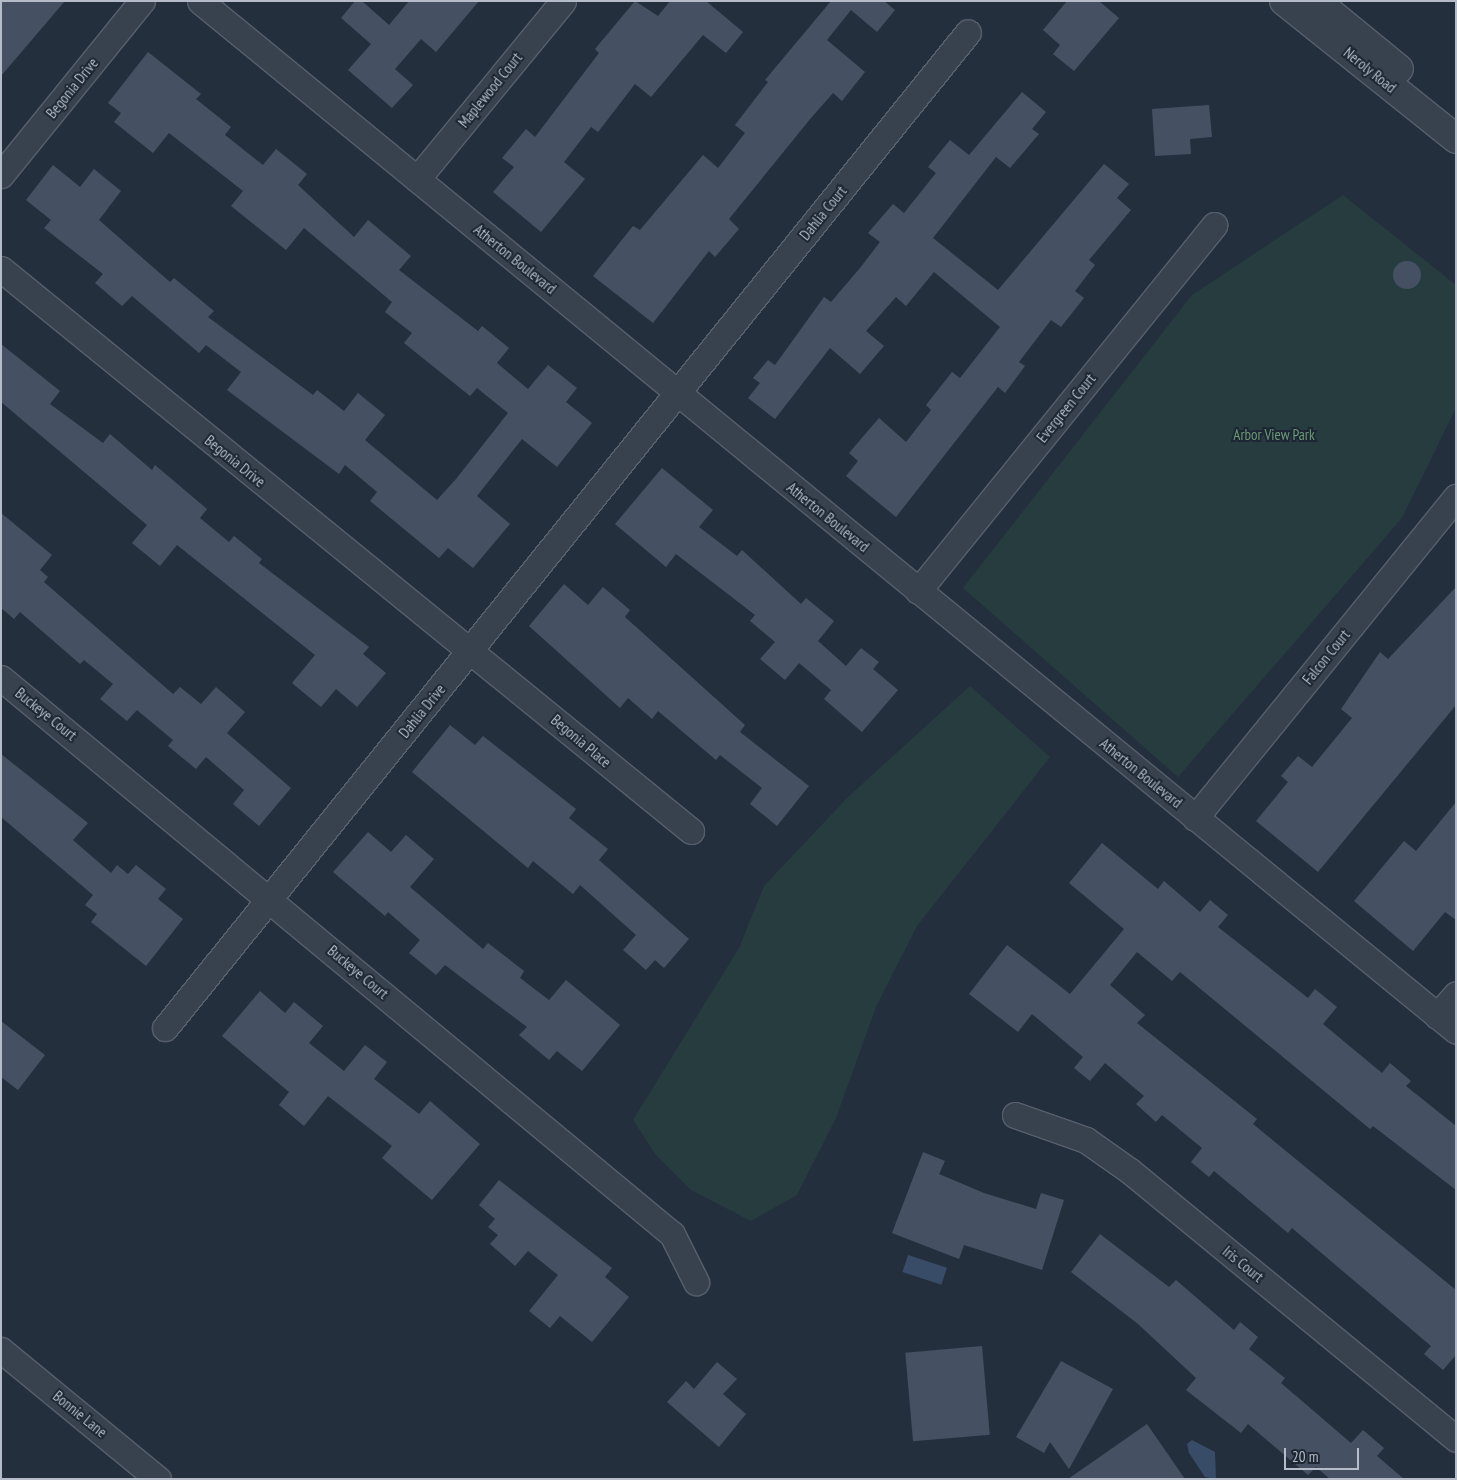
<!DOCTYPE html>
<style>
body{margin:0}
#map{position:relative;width:1457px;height:1480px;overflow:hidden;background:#242f3e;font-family:"PT Sans Narrow",sans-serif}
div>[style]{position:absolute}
.green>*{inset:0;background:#263c3f}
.water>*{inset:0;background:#394c67;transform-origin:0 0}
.building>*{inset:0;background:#455162;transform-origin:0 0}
.round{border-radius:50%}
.roads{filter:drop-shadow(1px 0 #565f6c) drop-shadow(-1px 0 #565f6c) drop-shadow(0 1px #565f6c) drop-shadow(0 -1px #565f6c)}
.minor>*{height:25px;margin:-12.5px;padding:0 12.5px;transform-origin:12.5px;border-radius:12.5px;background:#38414e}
.tertiary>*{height:28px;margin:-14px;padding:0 14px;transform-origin:14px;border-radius:14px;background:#38414e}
span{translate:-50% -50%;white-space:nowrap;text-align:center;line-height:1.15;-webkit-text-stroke:4px #1d2633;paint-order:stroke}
.street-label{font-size:15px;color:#b4bcc9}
.park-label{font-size:15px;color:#6b9a76}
.frame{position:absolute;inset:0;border:2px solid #b4bcc9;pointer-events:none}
.scale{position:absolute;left:1284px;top:1448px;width:75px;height:22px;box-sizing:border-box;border:2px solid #b4bcc9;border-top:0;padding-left:6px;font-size:15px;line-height:18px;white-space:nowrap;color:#b4bcc9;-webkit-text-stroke:4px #1d2633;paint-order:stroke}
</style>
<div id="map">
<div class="green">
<i style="clip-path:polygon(1343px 195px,1456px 285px,1456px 408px,1402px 518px,1178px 777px,963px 588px,1192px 295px)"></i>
<i style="clip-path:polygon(970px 686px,1050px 757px,917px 926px,876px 1007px,836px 1118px,797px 1195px,751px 1221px,691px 1190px,656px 1155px,633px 1120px,739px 948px,764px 886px,848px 797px)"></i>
</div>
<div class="water">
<i style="left:908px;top:1255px;width:41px;height:18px;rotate:18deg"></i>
<i style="clip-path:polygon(1192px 1440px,1215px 1452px,1216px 1479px,1205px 1477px,1189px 1453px,1187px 1444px)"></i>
</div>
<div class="building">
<i style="clip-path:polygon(1px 1px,65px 1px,1px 76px)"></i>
<i style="clip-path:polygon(355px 1px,362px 1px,389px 25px,409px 1px,479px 1px,436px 52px,421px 39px,395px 69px,413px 85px,392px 108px,348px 70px,371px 44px,341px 18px)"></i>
<i style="clip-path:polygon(635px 1px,658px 16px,670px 1px,706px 1px,743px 32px,726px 53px,703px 35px,651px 97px,635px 84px,598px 132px,591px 127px,564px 162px,585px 179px,541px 232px,493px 192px,514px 167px,502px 158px,526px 129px,535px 137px,599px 53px,595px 49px)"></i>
<i style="clip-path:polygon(831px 1px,884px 1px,895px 10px,877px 32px,851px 10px,827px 40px,865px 72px,842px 101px,833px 93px,811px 118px,729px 219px,739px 229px,715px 257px,709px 251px,653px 323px,593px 276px,633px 226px,640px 230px,703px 155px,718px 168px,745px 133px,735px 125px,768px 82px,765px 80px)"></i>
<i style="clip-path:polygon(1067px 1px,1099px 1px,1119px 18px,1074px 71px,1053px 54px,1060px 45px,1043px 30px)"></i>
<i style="clip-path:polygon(148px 52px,201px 94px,196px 99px,231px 127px,225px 135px,263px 165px,276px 149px,307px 174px,298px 185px,354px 237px,368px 220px,411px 256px,399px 270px,478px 331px,482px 326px,509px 348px,497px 363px,528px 389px,548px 365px,577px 388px,566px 402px,592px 423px,557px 467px,522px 439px,477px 496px,510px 524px,473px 568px,448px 548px,439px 558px,370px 501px,377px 492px,345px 465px,339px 474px,227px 390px,241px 372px,206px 345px,199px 353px,132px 296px,122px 306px,95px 283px,103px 274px,44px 228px,51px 220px,26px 200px,53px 165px,80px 187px,94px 169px,121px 191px,99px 220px,170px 282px,174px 278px,214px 311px,208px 317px,313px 395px,317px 390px,344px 411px,358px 393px,385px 415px,365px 440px,437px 500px,456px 479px,508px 413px,477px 388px,470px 396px,404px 343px,412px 333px,385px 312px,392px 302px,304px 228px,286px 250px,231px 206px,243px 191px,169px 133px,153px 153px,114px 122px,121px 113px,108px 103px)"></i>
<i style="clip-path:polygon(1022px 92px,1046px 112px,1032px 129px,1039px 134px,1010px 168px,996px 157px,933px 238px,998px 290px,1104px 164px,1129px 184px,1117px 198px,1131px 210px,1089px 260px,1095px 265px,1075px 291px,1084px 298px,1061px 327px,1051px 320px,1019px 362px,1025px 366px,1005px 393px,998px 387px,896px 517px,846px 476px,858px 461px,849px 453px,879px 418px,906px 442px,931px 410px,926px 405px,952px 372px,960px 378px,1000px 327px,934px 272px,906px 306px,896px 297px,866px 331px,884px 346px,860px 374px,830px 348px,775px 419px,748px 398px,760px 383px,753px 378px,768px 360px,775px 365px,824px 297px,831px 302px,860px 268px,880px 242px,868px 233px,893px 204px,904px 213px,936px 173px,928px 167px,950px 140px,969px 155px)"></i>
<i style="clip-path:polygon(1209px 105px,1212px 137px,1190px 139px,1191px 154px,1155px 156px,1152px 109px)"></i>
<i class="round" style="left:1393px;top:261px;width:28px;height:28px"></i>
<i style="clip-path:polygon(1px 344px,60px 391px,50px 404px,103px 443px,110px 434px,152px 470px,155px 465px,207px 509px,200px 518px,229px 542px,234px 536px,262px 559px,259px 563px,369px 647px,363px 654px,386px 673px,357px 707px,336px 689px,321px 707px,292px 683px,315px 655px,177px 545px,160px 566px,132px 543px,147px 525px,1px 402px)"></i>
<i style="clip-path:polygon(662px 468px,713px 510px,699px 527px,737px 556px,742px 550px,801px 604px,806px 598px,834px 621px,818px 641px,846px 666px,861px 648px,879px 662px,873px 669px,898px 690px,862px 732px,824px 699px,831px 690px,799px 663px,785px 680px,760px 659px,775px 642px,750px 621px,755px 615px,676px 554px,666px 567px,615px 524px)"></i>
<i style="clip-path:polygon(1px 513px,52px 555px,40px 570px,48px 577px,44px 582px,173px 694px,180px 687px,201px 704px,216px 687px,245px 712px,227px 733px,291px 788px,259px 826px,233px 804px,244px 790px,206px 757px,196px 769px,168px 746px,173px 740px,137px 710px,127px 721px,100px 699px,113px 684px,84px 660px,80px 664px,20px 612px,14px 619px,1px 608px)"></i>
<i style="clip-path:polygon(564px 584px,588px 605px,603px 587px,630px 610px,625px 617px,745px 725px,740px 732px,809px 786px,777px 826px,750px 804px,762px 788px,720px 755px,716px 760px,658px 711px,652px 719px,628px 698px,620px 708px,529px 626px)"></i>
<i style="clip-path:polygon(1456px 587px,1456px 705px,1318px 872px,1256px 821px,1288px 782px,1281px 776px,1298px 756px,1312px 767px,1352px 718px,1341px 709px,1380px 652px,1388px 659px)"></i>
<i style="clip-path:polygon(450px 725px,475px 745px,483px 736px,576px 809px,569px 818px,608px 849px,599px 860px,689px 939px,664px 968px,655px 960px,646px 970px,623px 950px,636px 935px,580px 885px,573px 894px,533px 861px,528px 868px,412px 772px)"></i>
<i style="clip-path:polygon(1px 754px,88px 823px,73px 840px,111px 873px,117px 865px,128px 874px,136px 865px,166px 889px,158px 899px,183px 919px,146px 966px,91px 922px,97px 914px,85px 905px,93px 895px,1px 817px)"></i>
<i style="clip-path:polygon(1456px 802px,1456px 920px,1445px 912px,1413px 951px,1354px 901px,1404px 841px,1416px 851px)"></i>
<i style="clip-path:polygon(368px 832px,391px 852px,406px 835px,434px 859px,410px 887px,483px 949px,488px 943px,524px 971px,520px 978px,549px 1000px,566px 980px,620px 1025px,582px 1071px,557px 1051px,549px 1060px,519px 1035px,527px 1027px,445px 965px,436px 975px,409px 953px,420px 940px,388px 912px,385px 916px,333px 872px)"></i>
<i style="clip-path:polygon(1102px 843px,1158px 889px,1164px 881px,1200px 912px,1210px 900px,1228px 915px,1218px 927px,1308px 998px,1315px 989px,1337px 1007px,1323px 1024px,1382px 1073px,1390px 1063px,1411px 1081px,1406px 1086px,1456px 1126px,1456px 1190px,1373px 1126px,1370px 1129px,1180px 972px,1172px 981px,1137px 952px,1110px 985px,1145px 1015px,1137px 1023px,1257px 1119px,1253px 1124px,1456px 1290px,1456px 1355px,1443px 1370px,1424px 1354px,1431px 1346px,1292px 1228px,1288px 1233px,1214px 1171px,1209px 1177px,1191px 1162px,1202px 1148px,1162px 1115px,1156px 1122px,1136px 1104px,1144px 1096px,1105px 1063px,1090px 1081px,1074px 1068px,1083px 1057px,1032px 1014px,1018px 1032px,969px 994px,1007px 945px,1070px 994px,1124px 929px,1069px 883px)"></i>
<i style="clip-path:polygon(260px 991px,285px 1013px,294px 1002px,323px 1026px,309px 1043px,344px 1071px,365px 1045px,387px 1062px,374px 1079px,419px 1114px,430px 1101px,480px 1144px,432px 1200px,382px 1158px,392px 1146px,328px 1096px,304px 1126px,279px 1105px,289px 1092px,222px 1036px)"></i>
<i style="clip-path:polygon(1px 1021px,45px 1055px,18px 1090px,1px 1077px)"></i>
<i style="clip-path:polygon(923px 1152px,945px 1161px,939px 1174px,984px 1193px,1036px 1209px,1041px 1193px,1064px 1200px,1042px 1270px,964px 1245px,959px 1259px,892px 1233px)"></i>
<i style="clip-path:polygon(499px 1180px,612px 1268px,605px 1277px,629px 1297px,592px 1342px,560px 1316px,550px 1328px,529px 1311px,558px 1275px,528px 1251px,515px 1266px,490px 1244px,498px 1235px,488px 1227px,495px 1219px,479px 1205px)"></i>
<i style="clip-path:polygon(1100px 1234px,1169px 1287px,1176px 1280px,1234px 1330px,1240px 1322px,1258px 1337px,1249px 1349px,1285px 1378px,1281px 1383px,1351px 1443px,1363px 1430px,1384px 1448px,1377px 1456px,1404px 1479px,1330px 1479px,1316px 1467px,1308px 1475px,1248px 1424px,1241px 1433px,1186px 1390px,1196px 1378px,1138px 1324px,1071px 1272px)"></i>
<i style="left:982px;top:1346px;width:89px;height:77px;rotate:85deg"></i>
<i style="clip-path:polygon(1061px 1361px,1113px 1389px,1069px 1469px,1050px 1442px,1044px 1453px,1016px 1437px)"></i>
<i style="clip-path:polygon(717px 1362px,737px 1379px,723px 1394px,746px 1414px,719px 1447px,667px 1402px,686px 1381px,694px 1389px)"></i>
<i style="clip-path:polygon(1147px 1424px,1185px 1479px,1068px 1479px)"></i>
</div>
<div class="roads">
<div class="minor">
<i style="left:200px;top:1px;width:1624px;rotate:39.35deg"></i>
<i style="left:1px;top:175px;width:224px;rotate:-51deg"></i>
<i style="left:417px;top:179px;width:230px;rotate:-50.6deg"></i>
<i style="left:1px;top:269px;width:890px;rotate:39.16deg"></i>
<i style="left:918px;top:591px;width:471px;rotate:-51deg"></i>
<i style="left:1px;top:678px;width:871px;rotate:39.65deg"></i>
<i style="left:672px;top:1234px;width:54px;rotate:63.4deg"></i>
<i style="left:1195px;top:818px;width:414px;rotate:-50.9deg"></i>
<i style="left:1437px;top:1016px;width:29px;rotate:-49deg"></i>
<i style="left:165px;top:1028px;width:1279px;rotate:-51.12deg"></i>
<i style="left:1015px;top:1115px;width:75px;rotate:19.4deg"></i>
<i style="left:1086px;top:1140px;width:54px;rotate:35.2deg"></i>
<i style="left:1130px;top:1171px;width:422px;rotate:39.4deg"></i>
<i style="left:1px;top:1350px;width:203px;rotate:39.4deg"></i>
</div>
<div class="tertiary">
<i style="left:1284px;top:1px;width:221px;rotate:38.7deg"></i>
<i style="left:1316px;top:1px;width:107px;rotate:39.3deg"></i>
</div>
</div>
<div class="street-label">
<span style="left:1370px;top:70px;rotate:39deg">Neroly Road</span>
<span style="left:72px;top:88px;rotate:-51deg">Begonia Drive</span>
<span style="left:490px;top:90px;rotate:-51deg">Maplewood Court</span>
<span style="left:823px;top:213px;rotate:-51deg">Dahlia Court</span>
<span style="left:515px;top:259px;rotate:39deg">Atherton Boulevard</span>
<span style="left:1066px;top:408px;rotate:-51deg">Evergreen Court</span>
<span style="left:235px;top:461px;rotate:39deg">Begonia Drive</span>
<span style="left:828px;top:517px;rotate:39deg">Atherton Boulevard</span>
<span style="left:1326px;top:657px;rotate:-51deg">Falcon Court</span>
<span style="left:422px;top:711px;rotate:-51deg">Dahlia Drive</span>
<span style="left:46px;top:714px;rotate:39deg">Buckeye Court</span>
<span style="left:581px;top:741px;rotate:40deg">Begonia Place</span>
<span style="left:1141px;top:773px;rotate:39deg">Atherton Boulevard</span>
<span style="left:358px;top:972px;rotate:40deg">Buckeye Court</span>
<span style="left:1243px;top:1264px;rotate:39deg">Iris Court</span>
<span style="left:80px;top:1414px;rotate:39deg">Bonnie Lane</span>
</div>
<div class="park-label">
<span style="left:1274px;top:435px">Arbor View Park</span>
</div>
<div class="frame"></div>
<div class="scale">20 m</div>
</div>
